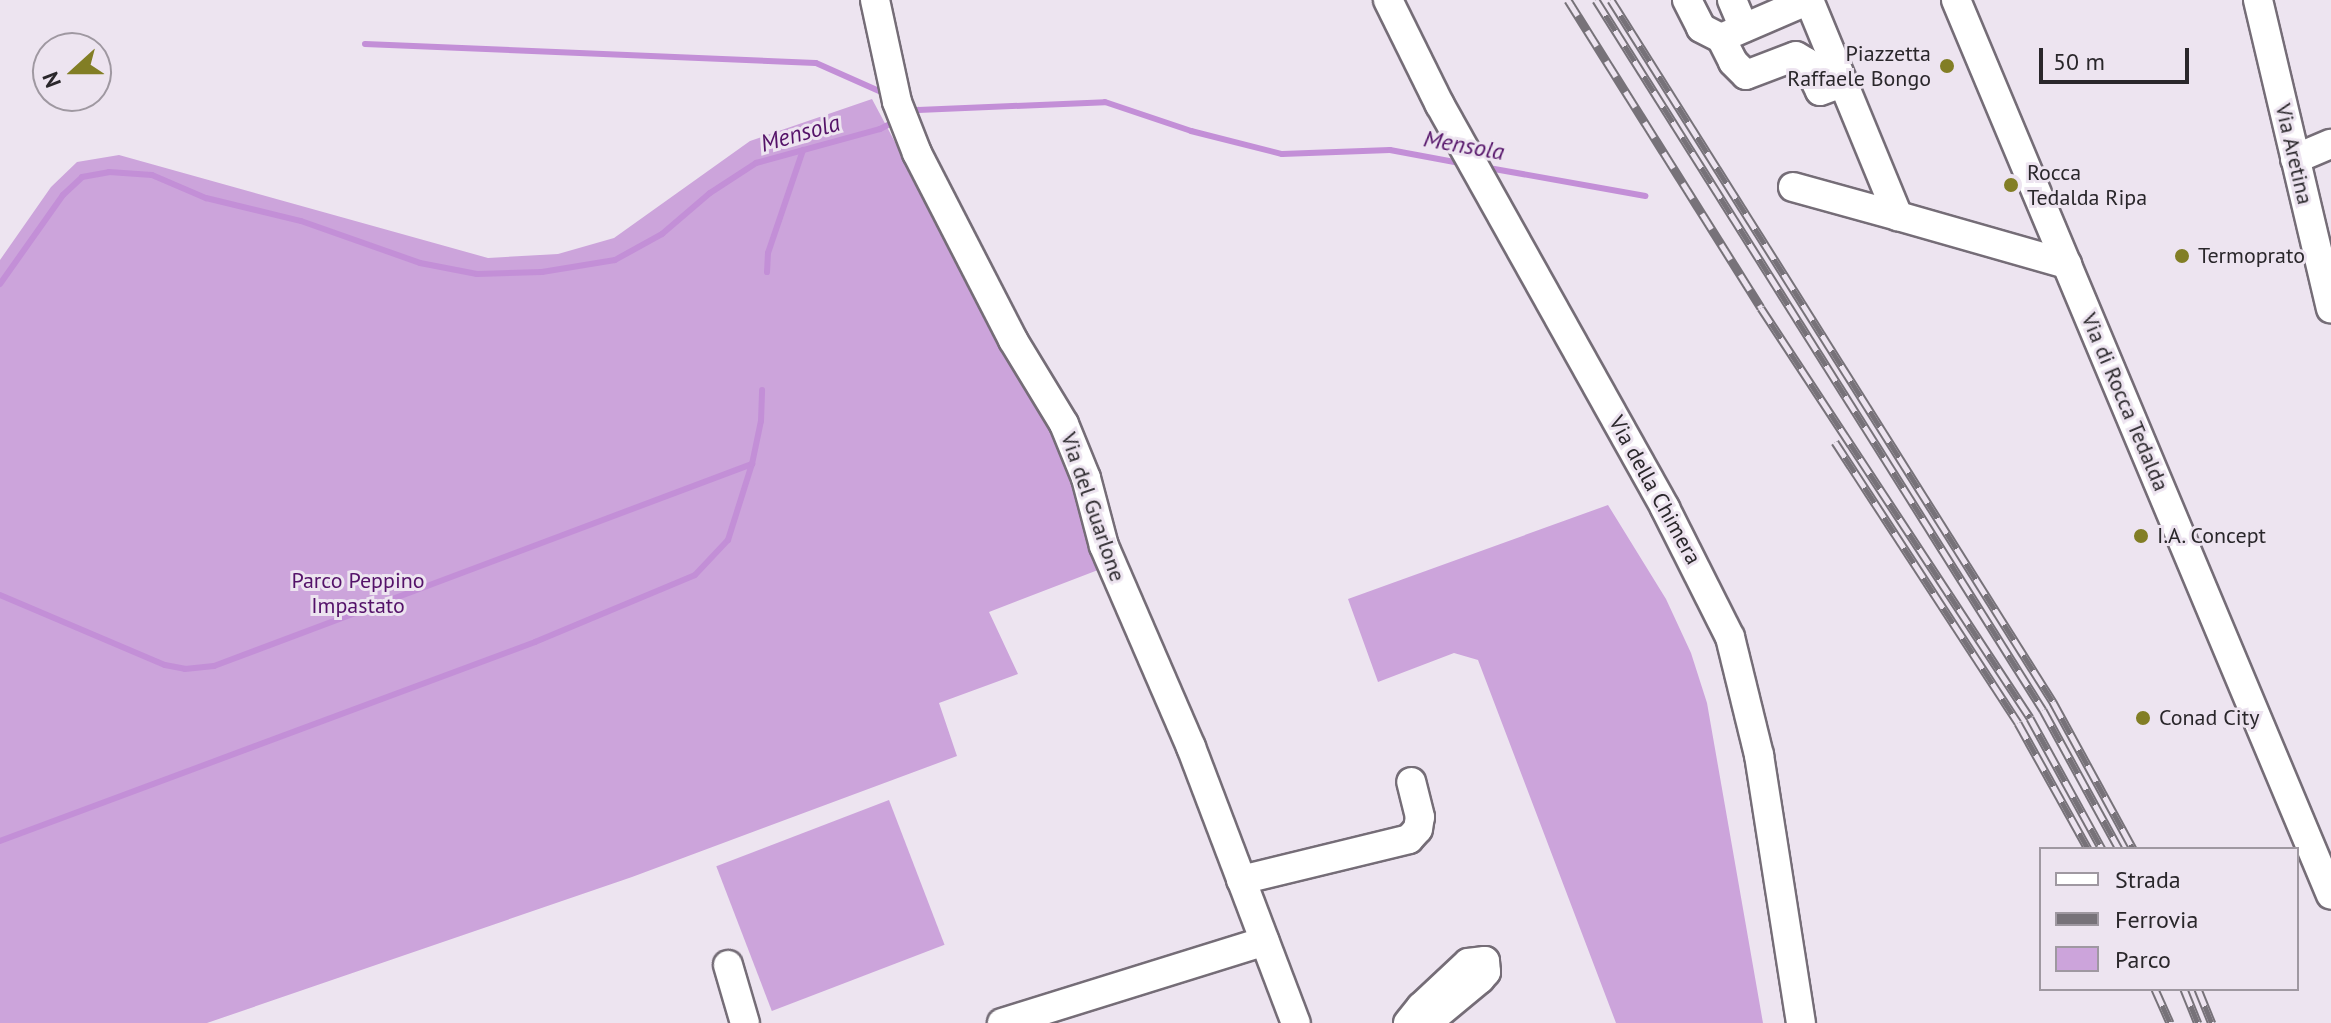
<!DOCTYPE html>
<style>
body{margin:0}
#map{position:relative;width:2331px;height:1023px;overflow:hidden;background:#ede4f0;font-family:"PT Sans",sans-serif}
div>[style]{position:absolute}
.green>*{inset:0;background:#cca4db;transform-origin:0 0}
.stream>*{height:6px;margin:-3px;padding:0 3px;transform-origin:3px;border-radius:3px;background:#c38fd7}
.roads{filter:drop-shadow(2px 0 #756d77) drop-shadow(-2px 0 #756d77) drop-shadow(0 2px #756d77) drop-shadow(0 -2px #756d77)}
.minor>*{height:28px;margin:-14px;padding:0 14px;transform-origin:14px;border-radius:14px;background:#fff}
.rail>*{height:9px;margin-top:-4.5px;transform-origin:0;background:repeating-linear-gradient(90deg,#ede4f0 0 18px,#777279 0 36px);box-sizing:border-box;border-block:2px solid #777279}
.dots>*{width:22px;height:22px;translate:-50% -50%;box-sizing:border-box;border:4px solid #ede4f0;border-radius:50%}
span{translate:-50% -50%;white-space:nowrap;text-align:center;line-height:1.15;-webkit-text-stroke:6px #ede4f0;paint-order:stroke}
.poi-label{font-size:22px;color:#2a272b}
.right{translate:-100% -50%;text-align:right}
.left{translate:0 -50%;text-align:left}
.street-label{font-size:22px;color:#2a272b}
.park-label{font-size:22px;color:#541269}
.water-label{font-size:24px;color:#541268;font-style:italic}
.legend{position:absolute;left:2039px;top:847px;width:260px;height:144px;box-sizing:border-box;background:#ede4f0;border:2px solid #9f98a1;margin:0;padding:10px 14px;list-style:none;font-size:24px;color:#2a272b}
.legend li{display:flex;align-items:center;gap:16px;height:40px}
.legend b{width:40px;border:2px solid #9f98a1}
.north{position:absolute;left:32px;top:32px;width:80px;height:80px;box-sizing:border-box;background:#ede4f0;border:2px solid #9f98a1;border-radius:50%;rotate:249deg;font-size:22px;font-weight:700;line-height:32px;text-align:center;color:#2a272b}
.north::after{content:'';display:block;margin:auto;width:28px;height:36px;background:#827e25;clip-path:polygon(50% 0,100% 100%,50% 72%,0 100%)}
.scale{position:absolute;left:2039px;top:48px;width:150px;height:36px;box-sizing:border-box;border:4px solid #2a272b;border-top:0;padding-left:10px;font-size:24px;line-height:28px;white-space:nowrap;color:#2a272b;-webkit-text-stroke:6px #ede4f0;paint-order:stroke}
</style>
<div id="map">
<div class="green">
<i style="clip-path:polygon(872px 99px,1046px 425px,1093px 504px,1098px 570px,989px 612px,1018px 674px,939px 703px,957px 756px,632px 877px,207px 1023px,0 1023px,0 260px,51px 187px,77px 162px,119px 155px,488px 258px,558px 254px,614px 238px,750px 141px)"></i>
<i style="clip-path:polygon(1608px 505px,1666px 599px,1691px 653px,1707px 703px,1763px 1023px,1616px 1023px,1478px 660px,1454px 653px,1378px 682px,1348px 599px)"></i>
<i style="left:889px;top:800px;width:155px;height:185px;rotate:69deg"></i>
</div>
<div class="stream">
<i style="left:365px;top:44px;width:451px;rotate:2.4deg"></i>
<i style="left:816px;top:63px;width:77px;rotate:23.9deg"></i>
<i style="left:909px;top:114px;width:10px;rotate:-24deg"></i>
<i style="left:918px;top:110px;width:187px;rotate:-2.4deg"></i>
<i style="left:1105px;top:102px;width:91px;rotate:18.6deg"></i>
<i style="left:1191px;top:131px;width:94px;rotate:14.2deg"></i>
<i style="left:1282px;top:154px;width:108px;rotate:-2.1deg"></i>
<i style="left:1390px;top:150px;width:71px;rotate:10.5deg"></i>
<i style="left:1483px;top:167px;width:165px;rotate:10.1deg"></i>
<i style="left:767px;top:272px;width:19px;rotate:-87deg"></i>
<i style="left:768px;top:253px;width:109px;rotate:-71.2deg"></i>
<i style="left:0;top:284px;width:109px;rotate:-54.7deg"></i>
<i style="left:63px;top:195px;width:26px;rotate:-43deg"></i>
<i style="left:82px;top:177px;width:27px;rotate:-10deg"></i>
<i style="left:109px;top:172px;width:43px;rotate:4deg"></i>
<i style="left:152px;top:175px;width:59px;rotate:23.1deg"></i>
<i style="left:206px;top:198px;width:98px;rotate:13.6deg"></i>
<i style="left:301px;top:221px;width:126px;rotate:19.4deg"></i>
<i style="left:420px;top:263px;width:58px;rotate:10.9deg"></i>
<i style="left:477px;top:274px;width:65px;rotate:-1.8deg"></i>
<i style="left:542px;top:272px;width:74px;rotate:-9.3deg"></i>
<i style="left:615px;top:260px;width:54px;rotate:-29deg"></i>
<i style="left:662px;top:234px;width:63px;rotate:-40.5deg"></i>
<i style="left:710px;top:193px;width:55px;rotate:-33.1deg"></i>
<i style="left:756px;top:163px;width:129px;rotate:-15.3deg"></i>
<i style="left:880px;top:129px;width:18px;rotate:-27deg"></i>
<i style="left:0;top:595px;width:179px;rotate:23deg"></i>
<i style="left:165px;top:665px;width:20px;rotate:11deg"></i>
<i style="left:185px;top:669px;width:29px;rotate:-6deg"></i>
<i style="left:214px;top:666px;width:575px;rotate:-20.58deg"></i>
<i style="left:0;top:841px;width:571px;rotate:-20.4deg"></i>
<i style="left:535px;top:642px;width:173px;rotate:-22.7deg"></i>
<i style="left:695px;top:575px;width:48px;rotate:-46.7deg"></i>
<i style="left:728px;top:540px;width:80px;rotate:-72.5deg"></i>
<i style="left:752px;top:464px;width:44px;rotate:-78.2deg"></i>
<i style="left:761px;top:421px;width:31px;rotate:-88deg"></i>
</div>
<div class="roads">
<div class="minor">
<i style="left:875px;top:0;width:104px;rotate:77.8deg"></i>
<i style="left:897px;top:102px;width:55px;rotate:68.6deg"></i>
<i style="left:917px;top:153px;width:210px;rotate:62.8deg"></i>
<i style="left:1013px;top:340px;width:98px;rotate:58.7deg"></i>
<i style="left:1064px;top:424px;width:58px;rotate:67.8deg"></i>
<i style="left:1086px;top:478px;width:70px;rotate:75.2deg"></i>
<i style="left:1104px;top:546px;width:219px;rotate:66.6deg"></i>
<i style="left:1191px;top:747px;width:295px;rotate:69.2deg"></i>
<i style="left:1388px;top:0;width:117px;rotate:63.7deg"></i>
<i style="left:1440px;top:105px;width:462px;rotate:60.8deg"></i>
<i style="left:1665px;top:508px;width:144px;rotate:63.3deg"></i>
<i style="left:1730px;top:637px;width:122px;rotate:76.2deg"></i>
<i style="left:1759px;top:755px;width:271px;rotate:81.1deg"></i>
<i style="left:1687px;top:0;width:31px;rotate:63deg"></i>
<i style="left:1701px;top:28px;width:22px;rotate:27deg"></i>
<i style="left:1721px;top:38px;width:96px;rotate:-23.4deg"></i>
<i style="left:1732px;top:0;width:30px;rotate:67deg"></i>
<i style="left:1809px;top:0;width:234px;rotate:67.6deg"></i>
<i style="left:1898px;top:216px;width:176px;rotate:15.9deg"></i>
<i style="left:1956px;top:0;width:970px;rotate:67.27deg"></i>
<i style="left:2258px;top:0;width:317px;rotate:76.7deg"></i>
<i style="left:1721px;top:38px;width:27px;rotate:63deg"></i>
<i style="left:1733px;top:62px;width:18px;rotate:45deg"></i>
<i style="left:1746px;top:75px;width:53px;rotate:-20.8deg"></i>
<i style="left:1796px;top:56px;width:12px;rotate:31deg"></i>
<i style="left:1806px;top:62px;width:32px;rotate:64deg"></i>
<i style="left:1820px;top:91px;width:23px;rotate:-20deg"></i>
<i style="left:2295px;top:159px;width:39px;rotate:-23deg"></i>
<i style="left:1793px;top:187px;width:109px;rotate:15.4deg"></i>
<i style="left:1241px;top:880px;width:173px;rotate:-13.7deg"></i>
<i style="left:1409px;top:839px;width:13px;rotate:-48deg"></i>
<i style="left:1418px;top:829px;width:12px;rotate:-81deg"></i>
<i style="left:1420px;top:817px;width:36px;rotate:-104deg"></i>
<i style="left:728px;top:965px;width:60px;rotate:73.7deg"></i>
<i style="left:1002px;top:1023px;width:275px;rotate:-17.3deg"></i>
<i style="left:1408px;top:1023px;width:21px;rotate:-51deg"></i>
<i style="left:1421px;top:1007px;width:64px;rotate:-43.1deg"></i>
<i style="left:1468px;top:963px;width:17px;rotate:-7deg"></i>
<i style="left:1485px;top:961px;width:11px;rotate:85deg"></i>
<i style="left:1486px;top:972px;width:9px;rotate:131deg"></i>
<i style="left:1480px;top:979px;width:69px;rotate:140.3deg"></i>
</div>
</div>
<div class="rail">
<i style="left:1568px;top:0;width:363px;rotate:57.9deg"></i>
<i style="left:1761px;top:308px;width:490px;rotate:56.7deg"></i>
<i style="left:2030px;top:718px;width:149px;rotate:61.2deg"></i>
<i style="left:1596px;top:0;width:839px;rotate:57.81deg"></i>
<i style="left:2043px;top:710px;width:158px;rotate:61.3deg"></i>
<i style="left:1611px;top:0;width:830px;rotate:57.8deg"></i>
<i style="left:2053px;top:702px;width:167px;rotate:61.4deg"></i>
<i style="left:1835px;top:442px;width:335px;rotate:56.9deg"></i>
<i style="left:2018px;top:723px;width:144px;rotate:60.9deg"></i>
<i style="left:2155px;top:989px;width:37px;rotate:66deg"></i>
<i style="left:2184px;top:989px;width:37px;rotate:68deg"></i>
<i style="left:2198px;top:989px;width:37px;rotate:68deg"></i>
</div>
<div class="dots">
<i style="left:1947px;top:66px;background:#827e25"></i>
<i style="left:2011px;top:185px;background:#827e25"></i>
<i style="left:2182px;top:256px;background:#827e25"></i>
<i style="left:2141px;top:536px;background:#827e25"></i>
<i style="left:2143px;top:718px;background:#827e25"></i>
</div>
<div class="poi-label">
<span class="right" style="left:1931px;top:66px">Piazzetta<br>Raffaele Bongo</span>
<span class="left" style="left:2027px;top:185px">Rocca<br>Tedalda Ripa</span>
<span class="left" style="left:2198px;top:256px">Termoprato</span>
<span class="left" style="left:2157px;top:536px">I.A. Concept</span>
<span class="left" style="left:2159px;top:718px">Conad City</span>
</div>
<div class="street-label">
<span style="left:2294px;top:154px;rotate:77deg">Via Aretina</span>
<span style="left:2125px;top:402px;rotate:67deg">Via di Rocca Tedalda</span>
<span style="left:1655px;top:490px;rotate:61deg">Via della Chimera</span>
<span style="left:1093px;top:507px;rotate:71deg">Via del Guarlone</span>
</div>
<div class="park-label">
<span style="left:358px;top:593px">Parco Peppino<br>Impastato</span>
</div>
<div class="water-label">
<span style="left:800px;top:133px;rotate:-16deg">Mensola</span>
<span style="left:1464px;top:145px;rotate:10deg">Mensola</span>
</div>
<ul class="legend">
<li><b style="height:10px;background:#fff"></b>Strada</li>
<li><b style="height:10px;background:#777279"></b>Ferrovia</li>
<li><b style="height:22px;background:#cca4db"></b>Parco</li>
</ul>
<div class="north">N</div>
<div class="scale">50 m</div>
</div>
